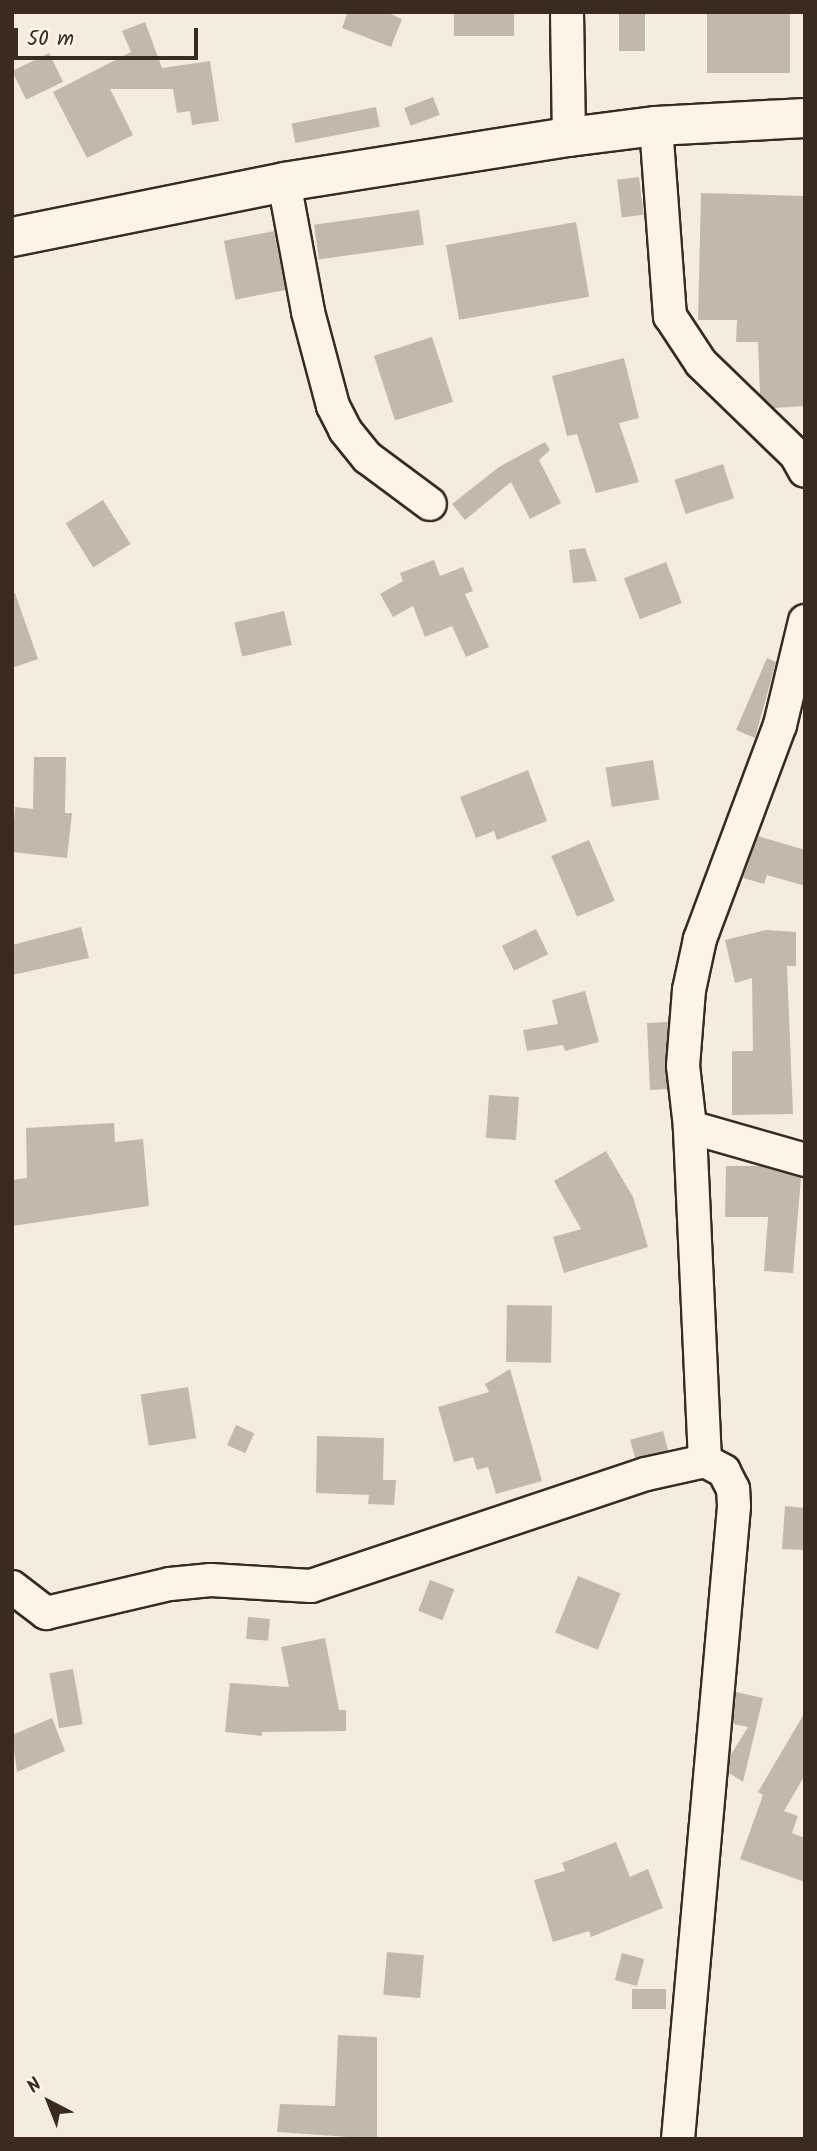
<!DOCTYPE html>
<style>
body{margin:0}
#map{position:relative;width:817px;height:2151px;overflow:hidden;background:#f4eddd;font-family:Kalam,sans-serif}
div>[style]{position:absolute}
.building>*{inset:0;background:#c3b9aa;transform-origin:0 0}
.roads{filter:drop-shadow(2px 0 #3b2a1e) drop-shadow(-2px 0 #3b2a1e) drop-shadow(0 2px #3b2a1e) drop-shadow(0 -2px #3b2a1e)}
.minor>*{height:32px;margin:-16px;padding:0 16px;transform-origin:16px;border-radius:16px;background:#fcf5e5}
.major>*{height:38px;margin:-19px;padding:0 19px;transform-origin:19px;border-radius:19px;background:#fcf5e5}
span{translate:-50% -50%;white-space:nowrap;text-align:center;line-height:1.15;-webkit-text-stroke:6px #fcf5e5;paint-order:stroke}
.frame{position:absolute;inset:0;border:14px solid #3b2a1e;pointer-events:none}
.north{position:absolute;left:14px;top:2067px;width:70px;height:70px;-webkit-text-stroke:5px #fcf5e5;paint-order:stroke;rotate:318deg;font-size:19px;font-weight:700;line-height:28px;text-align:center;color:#3b2a1e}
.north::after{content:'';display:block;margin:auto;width:24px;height:32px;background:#3b2a1e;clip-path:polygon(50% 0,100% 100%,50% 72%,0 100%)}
.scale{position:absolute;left:14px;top:28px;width:184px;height:32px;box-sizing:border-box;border:4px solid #3b2a1e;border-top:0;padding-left:9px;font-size:21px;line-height:24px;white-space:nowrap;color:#3b2a1e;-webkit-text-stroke:5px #fcf5e5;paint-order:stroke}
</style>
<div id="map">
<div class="building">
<i style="clip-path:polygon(348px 12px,386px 12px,402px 19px,391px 47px,342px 28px)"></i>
<i style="left:454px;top:12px;width:60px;height:24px"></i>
<i style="left:619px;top:12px;width:26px;height:39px"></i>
<i style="left:707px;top:12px;width:83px;height:61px"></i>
<i style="clip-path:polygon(145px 22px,162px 68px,210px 61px,219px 121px,192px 125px,190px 111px,177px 113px,173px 89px,110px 89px,133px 135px,87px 158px,53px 92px,131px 52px,122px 31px)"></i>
<i style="left:49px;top:53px;width:32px;height:41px;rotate:64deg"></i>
<i style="left:433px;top:97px;width:19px;height:31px;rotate:69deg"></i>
<i style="left:376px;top:107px;width:20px;height:86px;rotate:79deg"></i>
<i style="left:639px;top:177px;width:38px;height:22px;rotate:83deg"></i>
<i style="clip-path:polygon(701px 193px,805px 196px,805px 406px,774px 408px,760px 394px,758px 342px,736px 342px,737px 320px,698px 320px)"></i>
<i style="left:419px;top:210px;width:35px;height:106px;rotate:82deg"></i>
<i style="left:576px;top:222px;width:76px;height:132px;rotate:80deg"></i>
<i style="left:274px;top:231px;width:60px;height:51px;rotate:79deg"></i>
<i style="left:432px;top:337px;width:68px;height:61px;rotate:72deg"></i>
<i style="clip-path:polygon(624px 358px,639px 418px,619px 423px,639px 482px,596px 493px,577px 434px,567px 436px,552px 376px)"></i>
<i style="clip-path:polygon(545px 442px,550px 450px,539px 460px,561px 503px,530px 519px,511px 482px,465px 520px,452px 504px,499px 467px)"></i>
<i style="left:723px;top:464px;width:36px;height:51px;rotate:72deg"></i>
<i style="left:103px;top:500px;width:52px;height:44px;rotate:58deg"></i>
<i style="clip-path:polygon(585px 548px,597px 581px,573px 583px,569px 550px)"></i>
<i style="clip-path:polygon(434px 560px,440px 576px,463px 567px,473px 591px,465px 594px,489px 647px,466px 657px,452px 626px,425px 637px,413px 606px,393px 617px,380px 594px,403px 581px,400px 573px)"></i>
<i style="left:666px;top:562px;width:44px;height:45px;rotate:69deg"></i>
<i style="clip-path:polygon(15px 593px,38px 659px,12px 668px,12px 594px)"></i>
<i style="left:284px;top:611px;width:35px;height:51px;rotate:77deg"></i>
<i style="clip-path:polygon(767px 658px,776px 662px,755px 738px,736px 730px)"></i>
<i style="clip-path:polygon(34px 757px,66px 757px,65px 813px,72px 813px,67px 858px,12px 852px,15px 807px,33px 809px)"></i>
<i style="left:653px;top:760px;width:40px;height:48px;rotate:81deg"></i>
<i style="clip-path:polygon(528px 770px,547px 821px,497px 840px,494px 831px,476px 838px,460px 797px)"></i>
<i style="clip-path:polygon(758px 836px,805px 850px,805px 886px,767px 875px,764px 884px,743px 878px)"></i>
<i style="left:589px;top:840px;width:66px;height:41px;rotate:67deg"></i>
<i style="clip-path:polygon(81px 927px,89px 958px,12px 975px,12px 945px)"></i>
<i style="left:536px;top:929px;width:28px;height:38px;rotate:64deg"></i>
<i style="clip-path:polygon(766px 930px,796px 932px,796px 966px,787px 966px,793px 1114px,732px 1115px,732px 1051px,753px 1051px,752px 978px,735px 983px,725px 940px)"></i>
<i style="clip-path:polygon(585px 991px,599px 1042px,565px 1051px,563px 1045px,527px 1051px,523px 1030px,558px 1024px,552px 1000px)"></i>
<i style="clip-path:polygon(668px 1022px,667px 1089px,650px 1090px,647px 1023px)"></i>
<i style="left:489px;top:1095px;width:30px;height:43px;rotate:4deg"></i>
<i style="clip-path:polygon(114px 1123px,115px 1142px,143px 1139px,149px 1206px,12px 1226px,12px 1180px,27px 1178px,26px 1128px)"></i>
<i style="clip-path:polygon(606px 1151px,633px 1197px,648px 1247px,564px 1273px,553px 1237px,581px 1229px,554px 1181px)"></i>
<i style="clip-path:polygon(726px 1166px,760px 1166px,801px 1178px,793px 1273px,764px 1271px,768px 1217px,725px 1217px)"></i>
<i style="left:507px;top:1305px;width:45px;height:57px;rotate:1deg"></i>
<i style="clip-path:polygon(510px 1369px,542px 1481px,496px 1494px,488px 1467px,477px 1470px,473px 1457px,454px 1462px,438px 1407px,489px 1392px,485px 1384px)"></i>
<i style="left:188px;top:1387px;width:52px;height:48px;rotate:81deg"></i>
<i style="left:236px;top:1425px;width:20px;height:22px;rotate:24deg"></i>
<i style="left:663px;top:1431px;width:20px;height:34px;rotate:75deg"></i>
<i style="clip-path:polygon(317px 1436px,384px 1438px,383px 1480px,396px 1480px,394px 1505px,368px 1504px,369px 1495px,316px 1493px)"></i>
<i style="clip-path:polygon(785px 1506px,805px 1508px,805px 1550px,782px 1549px)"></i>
<i style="left:578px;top:1576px;width:46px;height:61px;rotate:22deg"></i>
<i style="left:430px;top:1580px;width:26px;height:33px;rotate:21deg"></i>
<i style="left:248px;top:1617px;width:22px;height:22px;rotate:5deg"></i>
<i style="clip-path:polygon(325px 1638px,339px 1710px,346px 1710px,346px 1731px,262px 1732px,262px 1736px,225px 1732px,230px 1683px,289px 1687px,281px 1647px)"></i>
<i style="left:73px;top:1669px;width:56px;height:24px;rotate:80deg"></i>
<i style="clip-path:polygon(736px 1692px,763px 1698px,743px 1782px,729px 1773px,730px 1756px,748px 1727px,733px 1724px)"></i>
<i style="clip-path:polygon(805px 1712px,805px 1775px,784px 1811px,798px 1816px,792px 1833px,805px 1838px,805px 1882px,740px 1859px,763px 1795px,758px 1792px)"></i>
<i style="clip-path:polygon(52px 1718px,65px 1751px,17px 1772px,12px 1735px)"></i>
<i style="clip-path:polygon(616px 1842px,630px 1877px,648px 1869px,663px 1908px,591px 1937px,589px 1931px,553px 1942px,534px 1880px,565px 1871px,562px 1863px)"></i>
<i style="left:387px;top:1952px;width:37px;height:43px;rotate:5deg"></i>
<i style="left:622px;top:1953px;width:23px;height:28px;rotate:15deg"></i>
<i style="left:666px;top:1989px;width:20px;height:34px;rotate:90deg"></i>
<i style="clip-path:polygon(338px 2035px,377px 2037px,377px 2139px,277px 2132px,280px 2104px,335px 2106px)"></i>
</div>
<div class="roads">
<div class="minor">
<i style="left:567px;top:12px;width:125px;rotate:89.1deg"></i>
<i style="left:656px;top:126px;width:191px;rotate:85.8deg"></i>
<i style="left:670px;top:316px;width:56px;rotate:56.6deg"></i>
<i style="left:701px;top:363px;width:132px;rotate:44.1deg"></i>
<i style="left:796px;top:455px;width:18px;rotate:61deg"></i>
<i style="left:284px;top:182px;width:132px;rotate:79.5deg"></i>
<i style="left:308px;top:312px;width:97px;rotate:75.1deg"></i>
<i style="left:333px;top:406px;width:27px;rotate:63deg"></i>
<i style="left:345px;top:430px;width:36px;rotate:51deg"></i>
<i style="left:368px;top:458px;width:77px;rotate:36.6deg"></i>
<i style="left:690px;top:1127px;width:120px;rotate:16deg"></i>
<i style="left:12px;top:1587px;width:43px;rotate:37.4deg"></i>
<i style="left:46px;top:1613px;width:127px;rotate:-13.2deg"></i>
<i style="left:170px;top:1584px;width:41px;rotate:-5.6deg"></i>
<i style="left:211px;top:1580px;width:100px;rotate:3.4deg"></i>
<i style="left:311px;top:1586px;width:353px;rotate:-18.5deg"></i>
<i style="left:646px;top:1474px;width:60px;rotate:-12.4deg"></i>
<i style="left:678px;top:2139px;width:635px;rotate:-84.94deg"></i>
<i style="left:734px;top:1506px;width:17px;rotate:-93deg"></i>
<i style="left:733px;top:1489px;width:20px;rotate:-117deg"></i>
<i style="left:724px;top:1471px;width:21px;rotate:-152deg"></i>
<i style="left:705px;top:1461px;width:334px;rotate:-92.6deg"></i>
<i style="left:690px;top:1127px;width:61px;rotate:-96.5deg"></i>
<i style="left:683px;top:1066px;width:76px;rotate:-85.5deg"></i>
<i style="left:689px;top:990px;width:52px;rotate:-77.8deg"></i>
<i style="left:700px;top:939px;width:228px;rotate:-69.5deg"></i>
<i style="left:780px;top:725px;width:107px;rotate:-76.5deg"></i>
</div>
<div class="major">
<i style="left:12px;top:237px;width:278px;rotate:-11.4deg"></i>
<i style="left:284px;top:182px;width:289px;rotate:-9deg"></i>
<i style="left:569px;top:137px;width:88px;rotate:-7.2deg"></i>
<i style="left:656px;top:126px;width:149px;rotate:-3.1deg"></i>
</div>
</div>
<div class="frame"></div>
<div class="north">N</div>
<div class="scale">50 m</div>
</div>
